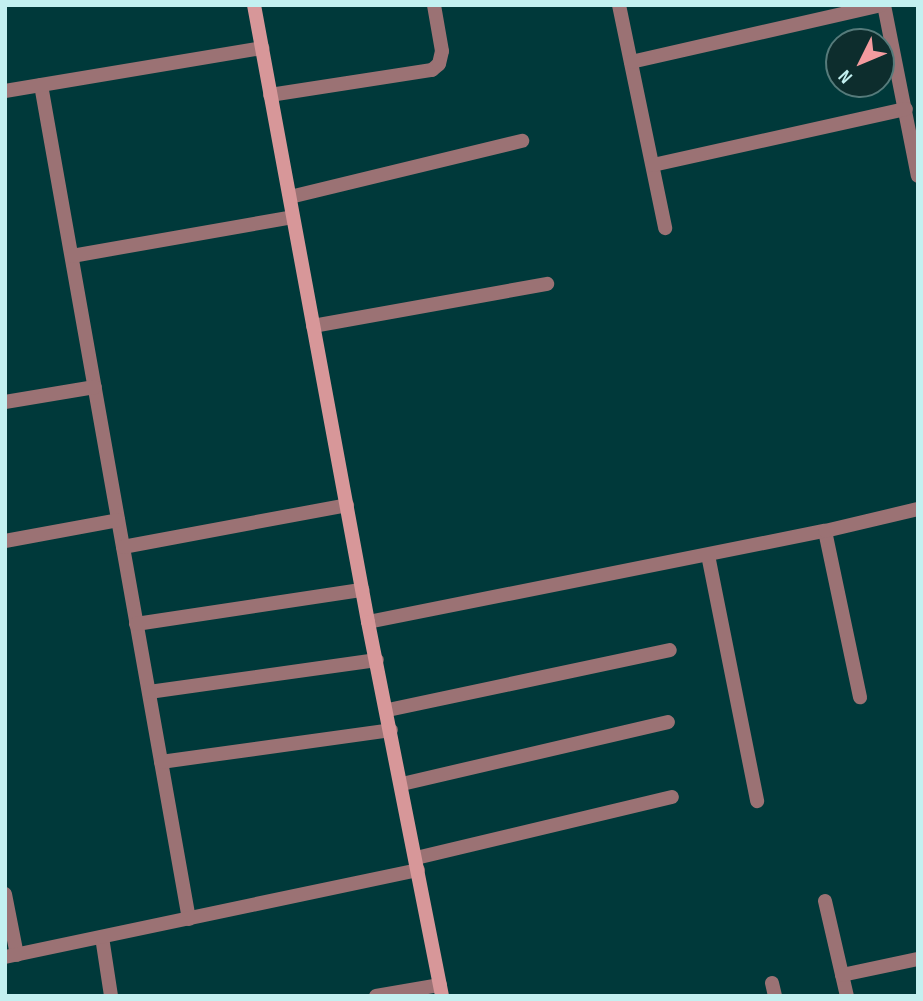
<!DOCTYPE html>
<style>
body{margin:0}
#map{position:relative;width:923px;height:1001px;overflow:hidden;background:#00393a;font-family:"Sofia Sans Condensed",sans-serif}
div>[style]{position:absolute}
.street>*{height:14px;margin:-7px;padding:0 7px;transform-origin:7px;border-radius:7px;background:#9b7274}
.secondary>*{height:14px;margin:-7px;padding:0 7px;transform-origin:7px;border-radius:7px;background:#d79799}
span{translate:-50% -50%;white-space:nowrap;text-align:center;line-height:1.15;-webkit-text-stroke:7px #0d2d2d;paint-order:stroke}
.frame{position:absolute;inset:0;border:7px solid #c3f0f0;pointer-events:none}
.north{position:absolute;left:825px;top:28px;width:70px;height:70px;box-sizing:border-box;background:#0d2d2d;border:2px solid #567b7b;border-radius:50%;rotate:227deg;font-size:19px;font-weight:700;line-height:28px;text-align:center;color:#c3f0f0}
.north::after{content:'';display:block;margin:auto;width:24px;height:32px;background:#f49b9f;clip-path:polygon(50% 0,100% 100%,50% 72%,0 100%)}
</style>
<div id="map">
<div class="street">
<i style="left:619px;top:5px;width:228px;rotate:78.3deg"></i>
<i style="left:884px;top:5px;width:174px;rotate:78.8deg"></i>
<i style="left:631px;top:62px;width:256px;rotate:-12.8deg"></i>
<i style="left:41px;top:85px;width:847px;rotate:79.94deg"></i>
<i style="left:5px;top:91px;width:261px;rotate:-9.5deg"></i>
<i style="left:270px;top:95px;width:164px;rotate:-8.8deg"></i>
<i style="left:432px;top:70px;width:9px;rotate:-41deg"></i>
<i style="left:439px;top:64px;width:13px;rotate:-77deg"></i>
<i style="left:442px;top:51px;width:47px;rotate:-99.9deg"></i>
<i style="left:653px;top:165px;width:259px;rotate:-12.5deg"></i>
<i style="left:290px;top:197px;width:239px;rotate:-13.6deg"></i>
<i style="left:72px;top:256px;width:224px;rotate:-10deg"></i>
<i style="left:313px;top:326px;width:238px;rotate:-10.2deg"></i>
<i style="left:5px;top:402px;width:91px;rotate:-9.5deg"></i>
<i style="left:825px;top:531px;width:170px;rotate:78.1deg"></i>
<i style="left:5px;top:541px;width:115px;rotate:-10.5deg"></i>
<i style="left:123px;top:547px;width:228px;rotate:-10.6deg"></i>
<i style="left:708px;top:555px;width:251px;rotate:78.7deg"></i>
<i style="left:368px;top:622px;width:466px;rotate:-11.3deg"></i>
<i style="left:825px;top:531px;width:96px;rotate:-13.3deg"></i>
<i style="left:136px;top:624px;width:229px;rotate:-8.6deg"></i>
<i style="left:149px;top:692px;width:230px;rotate:-8deg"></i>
<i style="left:388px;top:710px;width:288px;rotate:-12deg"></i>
<i style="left:161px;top:762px;width:232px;rotate:-7.9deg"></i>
<i style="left:402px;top:784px;width:273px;rotate:-13.1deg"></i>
<i style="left:416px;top:858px;width:263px;rotate:-13.4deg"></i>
<i style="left:5px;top:894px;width:62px;rotate:78.9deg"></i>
<i style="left:825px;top:901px;width:98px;rotate:77deg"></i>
<i style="left:102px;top:937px;width:60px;rotate:81.3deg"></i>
<i style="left:5px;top:957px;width:422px;rotate:-11.9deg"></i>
<i style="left:842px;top:975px;width:78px;rotate:-11.9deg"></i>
<i style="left:772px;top:983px;width:13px;rotate:77deg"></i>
<i style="left:376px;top:996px;width:65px;rotate:-9.8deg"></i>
</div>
<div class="secondary">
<i style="left:254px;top:5px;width:627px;rotate:79.53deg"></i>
<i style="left:368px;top:622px;width:381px;rotate:78.8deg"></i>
</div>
<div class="frame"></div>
<div class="north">N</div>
</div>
